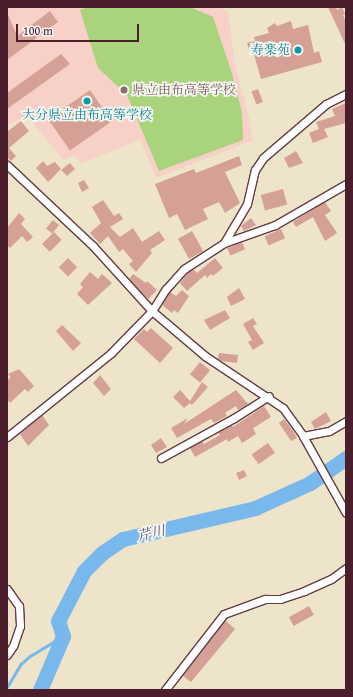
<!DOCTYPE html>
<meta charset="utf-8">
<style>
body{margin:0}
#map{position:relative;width:353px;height:697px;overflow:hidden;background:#eee4c9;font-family:"Gentium Book Plus","Noto Serif JP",serif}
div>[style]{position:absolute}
.built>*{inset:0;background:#f7d1c8}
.green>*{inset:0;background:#aad37e}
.stream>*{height:2.5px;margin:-1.25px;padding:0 1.25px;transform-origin:1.25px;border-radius:1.25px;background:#78b8ec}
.river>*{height:15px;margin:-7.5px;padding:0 7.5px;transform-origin:7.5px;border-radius:7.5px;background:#78b8ec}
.building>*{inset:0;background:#d5a196;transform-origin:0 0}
.roads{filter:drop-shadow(1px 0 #633d43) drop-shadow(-1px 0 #633d43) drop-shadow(0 1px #633d43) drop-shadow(0 -1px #633d43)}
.minor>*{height:7px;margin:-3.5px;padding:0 3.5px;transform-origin:3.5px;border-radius:3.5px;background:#fff}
.dots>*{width:11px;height:11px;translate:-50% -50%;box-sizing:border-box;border:2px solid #f6f6f2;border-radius:50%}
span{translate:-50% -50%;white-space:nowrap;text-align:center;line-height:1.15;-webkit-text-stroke:3.5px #f6f6f2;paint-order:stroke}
.culture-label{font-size:13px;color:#0d838f}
.right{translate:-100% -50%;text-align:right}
.education-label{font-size:13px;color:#785e54}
.left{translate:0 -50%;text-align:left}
.water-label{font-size:14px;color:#5a556f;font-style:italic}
.frame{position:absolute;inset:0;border:8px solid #4a1f2b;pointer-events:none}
.scale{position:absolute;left:16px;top:24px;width:123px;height:18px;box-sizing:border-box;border:2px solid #4a1f2b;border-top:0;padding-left:5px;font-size:12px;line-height:14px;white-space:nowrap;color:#4a1f2b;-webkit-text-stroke:3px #f6f6f2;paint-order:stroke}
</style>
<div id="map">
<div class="built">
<i style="clip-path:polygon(7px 7px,219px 7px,228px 11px,235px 64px,251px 125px,252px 141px,156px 178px,140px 139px,81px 164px,75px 156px,63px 160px,28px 117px,7px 125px)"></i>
</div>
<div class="green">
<i style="clip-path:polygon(89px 7px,190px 7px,213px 17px,231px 70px,242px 112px,243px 140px,159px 171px,127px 95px,98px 68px,80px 10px)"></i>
</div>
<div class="stream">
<i style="left:7px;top:687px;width:27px;rotate:-59deg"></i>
<i style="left:21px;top:664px;width:12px;rotate:-42deg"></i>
<i style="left:30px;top:656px;width:39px;rotate:-31deg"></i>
</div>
<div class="river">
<i style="left:40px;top:690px;width:59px;rotate:-66.9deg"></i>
<i style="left:63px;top:636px;width:16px;rotate:-108deg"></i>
<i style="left:58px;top:621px;width:56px;rotate:-62.5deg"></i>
<i style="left:84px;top:571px;width:25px;rotate:-45deg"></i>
<i style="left:102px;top:553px;width:25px;rotate:-34deg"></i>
<i style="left:123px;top:539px;width:136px;rotate:-13.2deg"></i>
<i style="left:255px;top:508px;width:60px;rotate:-24.4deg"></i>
<i style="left:310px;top:483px;width:44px;rotate:-34.8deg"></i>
</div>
<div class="building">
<i style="clip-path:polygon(328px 7px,336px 7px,337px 10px,342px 7px,345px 14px,343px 15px,346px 22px,346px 46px)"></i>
<i style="clip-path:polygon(50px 11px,58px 22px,7px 60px,7px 12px,17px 36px)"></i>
<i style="clip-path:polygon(291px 21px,293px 29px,308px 25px,314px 53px,319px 51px,322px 62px,261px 79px,253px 51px,250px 52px,247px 43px,255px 41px,254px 37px,269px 33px,267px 28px,275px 23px,277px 26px)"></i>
<i style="clip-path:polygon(61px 54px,70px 64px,7px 109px,7px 93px)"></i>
<i style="left:258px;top:89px;width:14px;height:7px;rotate:69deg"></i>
<i style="left:90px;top:90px;width:38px;height:51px;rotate:55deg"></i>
<i style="clip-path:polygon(346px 103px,346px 123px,324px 129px,328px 137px,313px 143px,309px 133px,319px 129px,316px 122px,335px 116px,332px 109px)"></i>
<i style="clip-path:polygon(21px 121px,29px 131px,9px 148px,16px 156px,11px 161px,7px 157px,7px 132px)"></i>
<i style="clip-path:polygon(296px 151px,303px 163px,289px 168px,284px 158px)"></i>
<i style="clip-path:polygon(239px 156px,242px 165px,225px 172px,240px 203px,225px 213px,219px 202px,203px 209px,208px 219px,185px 230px,177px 214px,169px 218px,155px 184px,194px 169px,196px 173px)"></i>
<i style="clip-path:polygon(43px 161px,47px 166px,55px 162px,61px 169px,48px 182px,36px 168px)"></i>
<i style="clip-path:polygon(70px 163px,75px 169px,67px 176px,61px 170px)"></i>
<i style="clip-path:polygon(84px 180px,89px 188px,82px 192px,78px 183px)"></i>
<i style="left:283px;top:189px;width:16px;height:23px;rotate:75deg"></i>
<i style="clip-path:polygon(103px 200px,114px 216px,119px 213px,123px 219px,110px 227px,120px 237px,133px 228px,142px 242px,159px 231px,165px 240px,150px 250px,152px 253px,136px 272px,129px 264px,133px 261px,123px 249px,119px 252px,108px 236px,100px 244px,90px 233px,101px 223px,92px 207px)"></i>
<i style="clip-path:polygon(325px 202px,331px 211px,325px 215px,337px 233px,325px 241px,313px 217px,296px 227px,293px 222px)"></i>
<i style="clip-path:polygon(19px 213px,25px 219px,21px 224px,33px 237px,27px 242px,22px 236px,10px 248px,7px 245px,7px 228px)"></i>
<i style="clip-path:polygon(251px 218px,256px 225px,244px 231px,241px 226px)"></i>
<i style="left:53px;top:220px;width:8px;height:11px;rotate:40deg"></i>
<i style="left:281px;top:229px;width:10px;height:18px;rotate:66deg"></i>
<i style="left:192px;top:231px;width:23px;height:16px;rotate:61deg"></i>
<i style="left:54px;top:232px;width:11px;height:17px;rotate:45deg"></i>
<i style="left:242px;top:242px;width:8px;height:16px;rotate:67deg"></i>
<i style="left:68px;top:258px;width:13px;height:13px;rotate:45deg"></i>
<i style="clip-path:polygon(215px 258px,223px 268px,213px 276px,211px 274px,207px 278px,205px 275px,187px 291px,180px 283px,189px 272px,193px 269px,197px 273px)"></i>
<i style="clip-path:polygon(90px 272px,98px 279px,102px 274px,112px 283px,88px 305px,77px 294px,83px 287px,80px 284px)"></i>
<i style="clip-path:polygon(133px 274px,146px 283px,147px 281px,157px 290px,148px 299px,129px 279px)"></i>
<i style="clip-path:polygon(239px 288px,245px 299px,231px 306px,227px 297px)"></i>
<i style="clip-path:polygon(182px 290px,189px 296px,178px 313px,174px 310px,172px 313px,162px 305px,170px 292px,176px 296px)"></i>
<i style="clip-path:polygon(225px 310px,230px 318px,210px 330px,204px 320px)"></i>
<i style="clip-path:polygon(253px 318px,257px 324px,253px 326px,264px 343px,253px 350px,248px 342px,252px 340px,243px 324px)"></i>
<i style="clip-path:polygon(62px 325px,81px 343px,73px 351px,56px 331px)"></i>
<i style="clip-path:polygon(151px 328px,173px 348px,160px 363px,134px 339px,144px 329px,147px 332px)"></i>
<i style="clip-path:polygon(219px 353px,238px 355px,237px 363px,222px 361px,218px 359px)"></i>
<i style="left:200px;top:362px;width:13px;height:16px;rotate:39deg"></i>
<i style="clip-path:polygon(19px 369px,34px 386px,28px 392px,25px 389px,10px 403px,7px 399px,7px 381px,11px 377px,8px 374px)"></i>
<i style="clip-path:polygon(100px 375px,111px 389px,104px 396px,93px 383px)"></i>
<i style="clip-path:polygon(202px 382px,208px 387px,192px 405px,190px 403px,184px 408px,173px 397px,180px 390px,190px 401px)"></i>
<i style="clip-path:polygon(236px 390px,248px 404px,238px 410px,236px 406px,225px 413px,227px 416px,214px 423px,211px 419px,177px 438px,171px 428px,188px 418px,184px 424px)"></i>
<i style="clip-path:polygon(264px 406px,271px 417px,253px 428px,256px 434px,242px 443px,238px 436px,228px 442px,227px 439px,195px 457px,190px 448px,202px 441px,204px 444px,220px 435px,218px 432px,232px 425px,233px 427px)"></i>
<i style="clip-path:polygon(326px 412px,331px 421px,315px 429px,311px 422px)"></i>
<i style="clip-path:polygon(42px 415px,49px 425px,28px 446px,20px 434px)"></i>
<i style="clip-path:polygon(284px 419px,293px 431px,297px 438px,291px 441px,279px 423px)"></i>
<i style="clip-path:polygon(161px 438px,167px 447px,156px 453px,151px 445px)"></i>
<i style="left:268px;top:443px;width:12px;height:20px;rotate:55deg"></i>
<i style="clip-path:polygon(244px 470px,247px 476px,239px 480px,236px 473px)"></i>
<i style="left:309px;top:606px;width:10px;height:23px;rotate:61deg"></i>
<i style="clip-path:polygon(225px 620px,235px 629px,191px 682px,183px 676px)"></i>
</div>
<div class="roads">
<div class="minor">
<i style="left:7px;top:165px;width:118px;rotate:43.3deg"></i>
<i style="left:93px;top:246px;width:88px;rotate:47.8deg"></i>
<i style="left:152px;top:311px;width:70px;rotate:40.3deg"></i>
<i style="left:205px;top:356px;width:94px;rotate:33.7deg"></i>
<i style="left:283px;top:408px;width:34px;rotate:54deg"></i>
<i style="left:303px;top:436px;width:88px;rotate:60.8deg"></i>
<i style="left:224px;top:243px;width:45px;rotate:-59.5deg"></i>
<i style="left:247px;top:204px;width:35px;rotate:-77deg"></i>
<i style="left:255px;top:170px;width:14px;rotate:-56deg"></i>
<i style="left:263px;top:158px;width:83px;rotate:-40.6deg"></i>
<i style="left:326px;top:104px;width:22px;rotate:-27deg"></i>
<i style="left:303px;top:436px;width:26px;rotate:-11deg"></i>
<i style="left:329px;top:431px;width:20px;rotate:-30deg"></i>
<i style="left:7px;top:437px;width:134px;rotate:-38.9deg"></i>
<i style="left:111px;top:353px;width:59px;rotate:-45.7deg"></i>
<i style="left:152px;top:311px;width:26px;rotate:-58deg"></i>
<i style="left:166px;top:289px;width:27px;rotate:-48deg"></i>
<i style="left:184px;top:269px;width:48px;rotate:-33deg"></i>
<i style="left:224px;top:243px;width:54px;rotate:-19.4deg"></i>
<i style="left:275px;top:225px;width:82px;rotate:-30deg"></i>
<i style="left:161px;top:458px;width:83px;rotate:-28.7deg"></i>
<i style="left:234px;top:418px;width:41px;rotate:-32.2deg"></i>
<i style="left:7px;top:589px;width:21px;rotate:55deg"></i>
<i style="left:19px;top:606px;width:20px;rotate:87deg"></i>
<i style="left:20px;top:626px;width:21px;rotate:109deg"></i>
<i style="left:13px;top:646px;width:11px;rotate:124deg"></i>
<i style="left:165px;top:690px;width:96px;rotate:-52.2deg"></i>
<i style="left:224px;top:614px;width:44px;rotate:-20.1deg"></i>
<i style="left:265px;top:599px;width:15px"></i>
<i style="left:280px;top:599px;width:25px;rotate:-18deg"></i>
<i style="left:304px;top:591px;width:30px;rotate:-24deg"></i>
<i style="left:331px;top:579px;width:19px;rotate:-36deg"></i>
</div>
</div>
<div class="dots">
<i style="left:298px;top:50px;background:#0f9aa8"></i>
<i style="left:124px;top:90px;background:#8d6e63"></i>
<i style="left:87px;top:101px;background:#0f9aa8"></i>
</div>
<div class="culture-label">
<span class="right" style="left:290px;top:50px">寿楽苑</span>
<span style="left:87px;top:115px">大分県立由布高等学校</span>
</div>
<div class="education-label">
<span class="left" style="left:132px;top:90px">県立由布高等学校</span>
</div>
<div class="water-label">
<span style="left:151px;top:533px;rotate:-13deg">芹川</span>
</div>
<div class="frame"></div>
<div class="scale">100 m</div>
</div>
